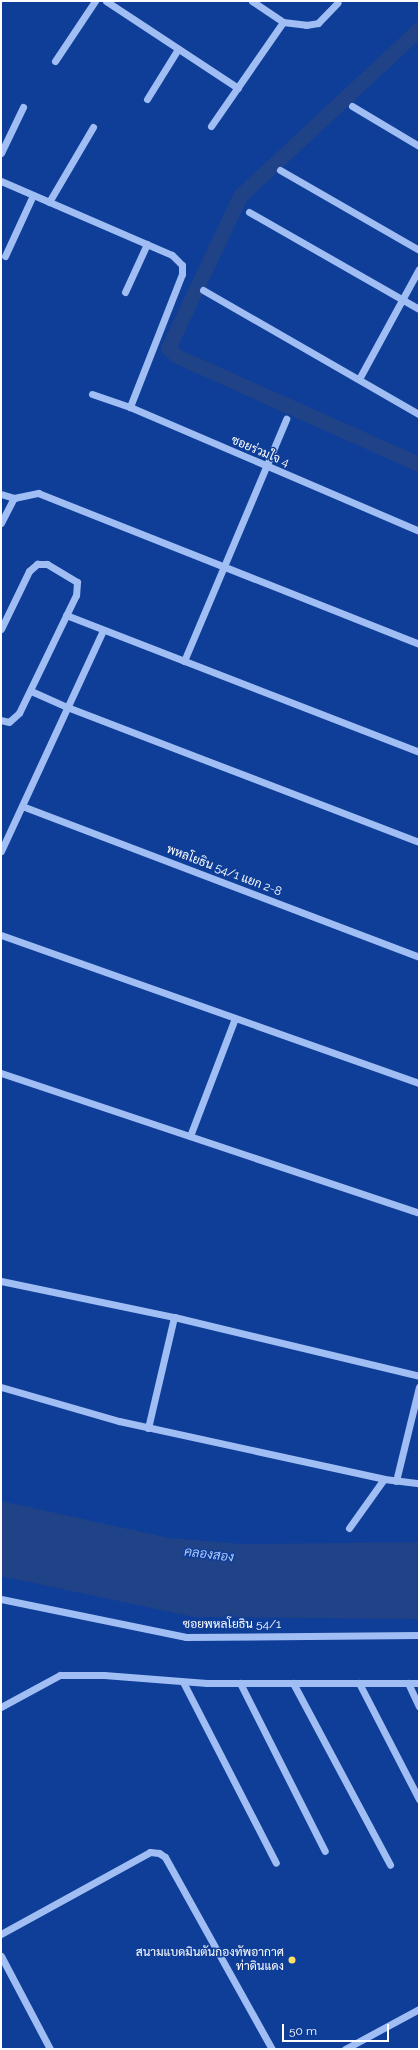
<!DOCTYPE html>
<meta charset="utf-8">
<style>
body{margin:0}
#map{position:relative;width:420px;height:2050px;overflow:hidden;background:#0f3e98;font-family:Raleway,Sarabun,sans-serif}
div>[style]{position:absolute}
.water>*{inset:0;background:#204286}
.canal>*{height:15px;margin:-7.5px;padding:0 7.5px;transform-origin:7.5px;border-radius:7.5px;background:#204286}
.minor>*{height:7px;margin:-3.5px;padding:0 3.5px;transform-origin:3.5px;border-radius:3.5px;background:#a0bef4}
.dots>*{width:11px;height:11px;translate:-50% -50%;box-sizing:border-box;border:2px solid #0f3e98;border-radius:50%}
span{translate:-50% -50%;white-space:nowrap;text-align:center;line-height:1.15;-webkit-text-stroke:3px #0f3e98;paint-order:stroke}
.street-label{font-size:12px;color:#fff}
.poi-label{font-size:12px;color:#fff}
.right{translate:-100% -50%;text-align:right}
.water-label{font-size:13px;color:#acc9fb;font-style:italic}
.frame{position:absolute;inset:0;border:2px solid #fff;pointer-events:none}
.scale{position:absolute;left:282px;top:2024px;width:107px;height:18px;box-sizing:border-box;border:2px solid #fff;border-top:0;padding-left:5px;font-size:12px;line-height:14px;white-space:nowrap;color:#fff;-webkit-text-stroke:3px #0f3e98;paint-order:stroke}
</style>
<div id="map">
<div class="water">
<i style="clip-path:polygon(1px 1501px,169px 1538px,243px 1544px,419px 1542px,419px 1619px,194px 1617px,1px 1576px)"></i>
</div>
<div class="canal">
<i style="left:419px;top:29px;width:245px;rotate:137deg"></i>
<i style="left:240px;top:196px;width:168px;rotate:115.3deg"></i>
<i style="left:168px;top:348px;width:12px;rotate:42deg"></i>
<i style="left:177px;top:356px;width:265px;rotate:24.1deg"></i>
</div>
<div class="minor">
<i style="left:106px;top:1px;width:158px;rotate:33.4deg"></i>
<i style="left:252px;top:1px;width:37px;rotate:34deg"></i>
<i style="left:283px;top:22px;width:23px;rotate:7deg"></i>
<i style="left:306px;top:25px;width:12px;rotate:-9deg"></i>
<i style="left:318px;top:23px;width:28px;rotate:-46deg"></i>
<i style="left:55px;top:61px;width:72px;rotate:-56.3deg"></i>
<i style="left:147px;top:99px;width:59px;rotate:-58.2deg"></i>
<i style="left:352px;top:106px;width:78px;rotate:30.8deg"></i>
<i style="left:211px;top:126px;width:126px;rotate:-55.3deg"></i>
<i style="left:1px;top:153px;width:51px;rotate:-64.4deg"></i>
<i style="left:280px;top:170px;width:160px;rotate:29.9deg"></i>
<i style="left:1px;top:181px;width:186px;rotate:23.4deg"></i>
<i style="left:172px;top:255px;width:14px;rotate:45deg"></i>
<i style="left:182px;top:265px;width:9px;rotate:90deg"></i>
<i style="left:182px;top:274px;width:143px;rotate:111.4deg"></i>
<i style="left:49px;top:202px;width:87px;rotate:-59.6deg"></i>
<i style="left:249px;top:212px;width:196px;rotate:29.7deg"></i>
<i style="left:5px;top:256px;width:67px;rotate:-65.3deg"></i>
<i style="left:203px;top:290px;width:249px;rotate:29.9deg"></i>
<i style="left:125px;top:292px;width:53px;rotate:-65.4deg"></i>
<i style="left:359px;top:379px;width:125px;rotate:-61.4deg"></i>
<i style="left:92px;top:394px;width:40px;rotate:18.9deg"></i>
<i style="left:130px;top:407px;width:314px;rotate:23.2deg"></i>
<i style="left:1px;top:494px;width:14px;rotate:17deg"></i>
<i style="left:14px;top:498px;width:25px;rotate:-12deg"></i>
<i style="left:38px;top:493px;width:410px;rotate:21.6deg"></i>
<i style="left:1px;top:523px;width:28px;rotate:-63deg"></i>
<i style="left:66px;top:615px;width:379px;rotate:21.2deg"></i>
<i style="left:1px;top:629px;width:64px;rotate:-64.2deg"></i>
<i style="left:29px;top:571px;width:11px;rotate:-41deg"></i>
<i style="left:37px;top:564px;width:10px"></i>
<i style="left:47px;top:564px;width:35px;rotate:31deg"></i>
<i style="left:77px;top:582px;width:13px;rotate:94deg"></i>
<i style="left:76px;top:595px;width:131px;rotate:115.8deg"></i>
<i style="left:19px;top:713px;width:13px;rotate:138deg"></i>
<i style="left:9px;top:722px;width:8px;rotate:-166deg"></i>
<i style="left:184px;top:661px;width:263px;rotate:-67.1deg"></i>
<i style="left:31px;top:691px;width:39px;rotate:24deg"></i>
<i style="left:67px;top:707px;width:377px;rotate:21deg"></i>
<i style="left:22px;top:806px;width:425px;rotate:20.8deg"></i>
<i style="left:1px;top:851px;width:243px;rotate:-65.2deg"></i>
<i style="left:1px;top:935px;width:443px;rotate:19.5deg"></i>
<i style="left:1px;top:1073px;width:441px;rotate:18.5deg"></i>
<i style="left:190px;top:1136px;width:126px;rotate:-69.1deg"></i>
<i style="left:1px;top:1281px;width:177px;rotate:11.8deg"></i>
<i style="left:174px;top:1317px;width:252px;rotate:13.5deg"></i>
<i style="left:1px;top:1387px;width:123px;rotate:16.1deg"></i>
<i style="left:119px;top:1421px;width:271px;rotate:12.3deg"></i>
<i style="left:384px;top:1479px;width:35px;rotate:7deg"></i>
<i style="left:148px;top:1428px;width:114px;rotate:-76.8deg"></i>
<i style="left:396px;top:1481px;width:97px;rotate:-76.3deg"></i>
<i style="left:349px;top:1528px;width:60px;rotate:-54.5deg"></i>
<i style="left:1px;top:1599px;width:189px;rotate:11.6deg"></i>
<i style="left:186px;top:1637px;width:233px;rotate:-0.5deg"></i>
<i style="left:183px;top:1682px;width:203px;rotate:62.8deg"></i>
<i style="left:240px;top:1683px;width:188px;rotate:63.2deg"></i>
<i style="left:293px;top:1683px;width:206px;rotate:61.9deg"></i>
<i style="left:359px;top:1683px;width:131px;rotate:62.7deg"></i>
<i style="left:408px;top:1683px;width:26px;rotate:65deg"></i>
<i style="left:1px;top:1707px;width:67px;rotate:-28.5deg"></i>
<i style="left:60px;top:1675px;width:44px"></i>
<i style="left:104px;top:1675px;width:103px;rotate:4.4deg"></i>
<i style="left:207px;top:1683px;width:212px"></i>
<i style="left:1px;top:1934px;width:170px;rotate:-28.8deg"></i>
<i style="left:150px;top:1852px;width:9px;rotate:6deg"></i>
<i style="left:159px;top:1853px;width:7px;rotate:34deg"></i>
<i style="left:165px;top:1857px;width:220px;rotate:60.9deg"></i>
<i style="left:1px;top:1956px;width:105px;rotate:62.2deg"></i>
<i style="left:345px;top:2049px;width:84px;rotate:-28.4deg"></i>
</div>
<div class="dots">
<i style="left:292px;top:1960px;background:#ffe163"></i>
</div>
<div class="street-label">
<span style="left:260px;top:452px;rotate:23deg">ซอยร่วมใจ 4</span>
<span style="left:224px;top:871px;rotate:21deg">พหลโยธิน 54/1 แยก 2-8</span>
<span style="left:232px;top:1625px">ซอยพหลโยธิน 54/1</span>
</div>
<div class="poi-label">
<span class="right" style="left:284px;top:1960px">สนามแบดมินตันกองทัพอากาศ<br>ท่าดินแดง</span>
</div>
<div class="water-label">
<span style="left:209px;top:1555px;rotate:7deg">คลองสอง</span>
</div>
<div class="frame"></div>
<div class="scale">50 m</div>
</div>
